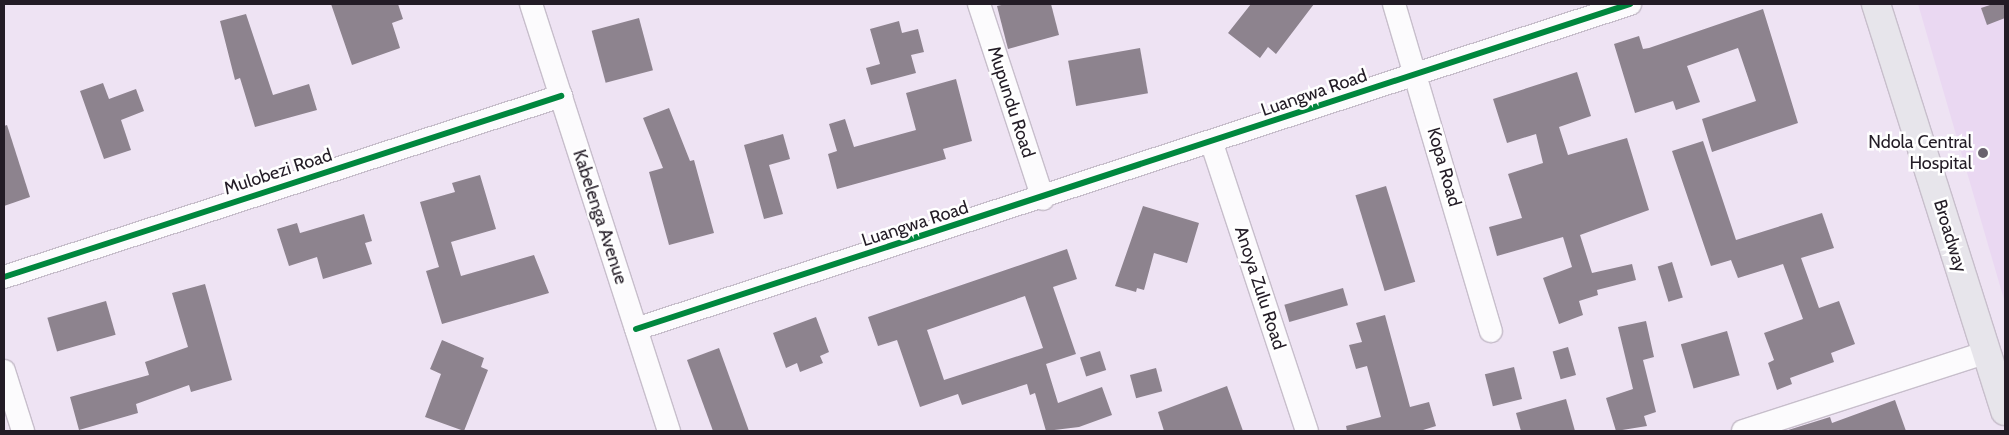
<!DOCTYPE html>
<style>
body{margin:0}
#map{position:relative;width:2009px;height:435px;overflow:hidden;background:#eee3f3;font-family:Cabin,sans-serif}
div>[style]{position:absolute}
.built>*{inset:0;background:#ead8f2}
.building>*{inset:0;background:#8d838e;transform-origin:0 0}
.roads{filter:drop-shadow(1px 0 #c7becb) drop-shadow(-1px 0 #c7becb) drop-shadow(0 1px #c7becb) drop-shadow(0 -1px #c7becb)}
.minor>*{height:22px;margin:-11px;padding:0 11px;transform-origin:11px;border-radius:11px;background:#fcfbfd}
.major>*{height:28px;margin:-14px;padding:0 14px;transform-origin:14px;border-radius:14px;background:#e7e5eb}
.cycleway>*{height:6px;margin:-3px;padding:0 3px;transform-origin:3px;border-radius:3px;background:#00873e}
.dots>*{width:14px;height:14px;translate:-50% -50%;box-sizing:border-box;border:2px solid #fff;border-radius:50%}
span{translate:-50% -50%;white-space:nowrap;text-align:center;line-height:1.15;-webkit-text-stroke:5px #fff;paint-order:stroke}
.street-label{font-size:18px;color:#231c26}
.poi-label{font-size:18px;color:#231c26}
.right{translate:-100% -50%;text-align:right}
.frame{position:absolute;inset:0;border:5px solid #231c26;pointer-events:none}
</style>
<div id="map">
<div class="built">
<i style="clip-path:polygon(1918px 4px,2005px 4px,2005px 303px)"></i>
</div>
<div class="building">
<i style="clip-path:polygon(331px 4px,398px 4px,403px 19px,392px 23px,400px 48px,352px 65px)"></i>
<i style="clip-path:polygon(1006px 4px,1051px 4px,1059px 35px,1008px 49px,997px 6px)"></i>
<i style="clip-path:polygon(1251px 4px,1314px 4px,1276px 54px,1268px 47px,1260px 58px,1228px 33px)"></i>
<i style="clip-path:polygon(1993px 4px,2005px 4px,2005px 18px,1987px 25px,1981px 8px)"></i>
<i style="clip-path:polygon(1763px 9px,1798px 123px,1712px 152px,1702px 119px,1756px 101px,1738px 48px,1687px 66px,1700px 102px,1676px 110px,1673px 101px,1635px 113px,1614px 44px,1639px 36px,1643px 49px,1649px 48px)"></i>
<i style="clip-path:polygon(246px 14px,273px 95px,309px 84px,317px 110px,255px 127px,240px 78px,235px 80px,220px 21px)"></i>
<i style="left:639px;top:18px;width:54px;height:49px;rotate:75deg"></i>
<i style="clip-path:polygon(899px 21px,902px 33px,918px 29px,924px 52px,911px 55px,916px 73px,871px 85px,866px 68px,880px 64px,870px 29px)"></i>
<i style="left:1140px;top:48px;width:46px;height:73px;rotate:80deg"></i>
<i style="clip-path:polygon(1577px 72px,1591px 116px,1559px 127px,1568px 155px,1627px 138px,1649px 210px,1580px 235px,1592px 273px,1632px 264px,1636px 280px,1597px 290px,1598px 295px,1579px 301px,1583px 315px,1559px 324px,1543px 278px,1572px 267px,1563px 237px,1497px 256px,1489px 227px,1522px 218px,1508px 174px,1543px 163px,1536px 134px,1507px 143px,1493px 99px)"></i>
<i style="clip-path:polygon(956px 79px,972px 141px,943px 149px,946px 159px,837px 189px,828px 154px,837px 151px,829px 124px,845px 119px,854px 147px,916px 130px,906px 93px)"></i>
<i style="clip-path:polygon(103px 83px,109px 99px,136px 89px,144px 111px,121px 120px,131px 150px,104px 159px,80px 91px)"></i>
<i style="clip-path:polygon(669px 108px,690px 161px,694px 160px,714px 233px,669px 245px,649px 172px,663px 168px,643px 118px)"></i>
<i style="clip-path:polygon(7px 125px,30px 197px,4px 206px,4px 126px)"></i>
<i style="clip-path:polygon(783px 134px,790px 159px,769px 165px,783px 214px,764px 219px,744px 145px)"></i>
<i style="clip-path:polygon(1703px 141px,1736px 240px,1822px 213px,1834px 248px,1801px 258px,1819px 308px,1839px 301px,1855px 344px,1831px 353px,1834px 362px,1790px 378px,1792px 384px,1777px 390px,1768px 363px,1774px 360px,1764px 333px,1803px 319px,1783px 264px,1738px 278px,1731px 260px,1711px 266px,1672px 151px)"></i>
<i style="clip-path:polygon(480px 175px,496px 229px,451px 242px,461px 276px,534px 255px,549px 293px,442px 324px,426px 271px,439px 267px,420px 202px,455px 192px,452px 183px)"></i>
<i style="left:1386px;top:186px;width:100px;height:32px;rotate:73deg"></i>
<i style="clip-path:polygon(1143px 206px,1199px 223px,1187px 263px,1154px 253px,1144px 290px,1137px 288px,1136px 292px,1115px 286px)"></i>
<i style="clip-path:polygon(364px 214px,372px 241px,365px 243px,372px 264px,323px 279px,317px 257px,289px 266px,277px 229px,297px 223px,300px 233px)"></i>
<i style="clip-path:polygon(evenodd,1067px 249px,1077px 279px,1053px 287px,1076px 354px,1046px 364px,1058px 403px,1102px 387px,1112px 415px,1079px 427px,1046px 431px,1035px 393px,1030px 395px,1027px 384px,962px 405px,958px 394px,920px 407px,897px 340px,878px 346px,868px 317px,1067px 249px,1025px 296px,1043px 348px,944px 380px,927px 330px,1025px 296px)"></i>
<i style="left:1672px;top:262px;width:37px;height:15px;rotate:73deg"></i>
<i style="clip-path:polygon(205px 284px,232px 380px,191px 392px,189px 385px,136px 404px,138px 413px,79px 430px,70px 397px,149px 375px,145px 362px,188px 347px,172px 293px)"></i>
<i style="left:1343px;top:288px;width:18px;height:61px;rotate:74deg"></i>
<i style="left:106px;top:301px;width:35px;height:61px;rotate:74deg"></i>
<i style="clip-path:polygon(1385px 315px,1410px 407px,1429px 402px,1436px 426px,1420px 431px,1347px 431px,1346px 426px,1381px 417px,1367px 366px,1356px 369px,1349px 345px,1362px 342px,1356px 323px)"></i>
<i style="clip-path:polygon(816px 317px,829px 352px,820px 356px,823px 363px,800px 372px,797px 363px,786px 368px,773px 333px)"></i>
<i style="clip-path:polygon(1646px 321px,1654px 357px,1643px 360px,1656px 412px,1644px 416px,1647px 426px,1616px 431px,1606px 398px,1633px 389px,1618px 327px)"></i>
<i style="left:1727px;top:331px;width:46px;height:48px;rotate:74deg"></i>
<i style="clip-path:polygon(442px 340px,484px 358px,481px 367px,488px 370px,464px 431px,425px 417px,441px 374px,430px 369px)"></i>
<i style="left:1568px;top:347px;width:29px;height:16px;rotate:74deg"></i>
<i style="clip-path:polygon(719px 348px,749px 431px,713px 431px,687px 360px)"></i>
<i style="left:1100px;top:351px;width:20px;height:21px;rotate:72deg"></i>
<i style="left:1514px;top:367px;width:33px;height:30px;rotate:76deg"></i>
<i style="left:1156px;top:368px;width:24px;height:27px;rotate:75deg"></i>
<i style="clip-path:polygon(1227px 386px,1243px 431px,1164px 431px,1158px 412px)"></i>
<i style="clip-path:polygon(1566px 399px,1575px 431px,1521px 431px,1516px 413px)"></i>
<i style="clip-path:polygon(1895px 400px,1906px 431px,1785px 431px,1830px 417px,1832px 423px)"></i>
</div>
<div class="roads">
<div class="minor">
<i style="left:531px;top:4px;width:449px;rotate:72.1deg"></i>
<i style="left:979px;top:4px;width:205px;rotate:71.8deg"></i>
<i style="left:1394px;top:4px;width:341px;rotate:73.5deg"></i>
<i style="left:1212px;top:144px;width:302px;rotate:71.7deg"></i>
<i style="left:4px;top:277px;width:586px;rotate:-18deg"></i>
<i style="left:636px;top:329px;width:1046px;rotate:-18.11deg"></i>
<i style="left:4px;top:371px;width:63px;rotate:72.4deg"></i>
<i style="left:1743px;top:431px;width:254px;rotate:-17.9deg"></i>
</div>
<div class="major">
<i style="left:1876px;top:4px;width:427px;rotate:72.4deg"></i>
</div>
</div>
<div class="cycleway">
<i style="left:4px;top:277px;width:586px;rotate:-18deg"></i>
<i style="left:636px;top:329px;width:1046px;rotate:-18.11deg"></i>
</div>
<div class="dots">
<i style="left:1983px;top:153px;background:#6a626e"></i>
</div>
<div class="street-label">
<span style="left:1314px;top:93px;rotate:-19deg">Luangwa Road</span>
<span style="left:1011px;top:102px;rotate:72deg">Mupundu Road</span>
<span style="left:1444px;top:167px;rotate:74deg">Kopa Road</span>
<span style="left:278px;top:172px;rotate:-18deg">Mulobezi Road</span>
<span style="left:600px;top:217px;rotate:72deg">Kabelenga Avenue</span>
<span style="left:915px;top:224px;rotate:-18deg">Luangwa Road</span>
<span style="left:1950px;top:236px;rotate:73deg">Broadway</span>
<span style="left:1260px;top:288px;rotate:72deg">Anoya Zulu Road</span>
</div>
<div class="poi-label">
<span class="right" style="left:1972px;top:153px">Ndola Central<br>Hospital</span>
</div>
<div class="frame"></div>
</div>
